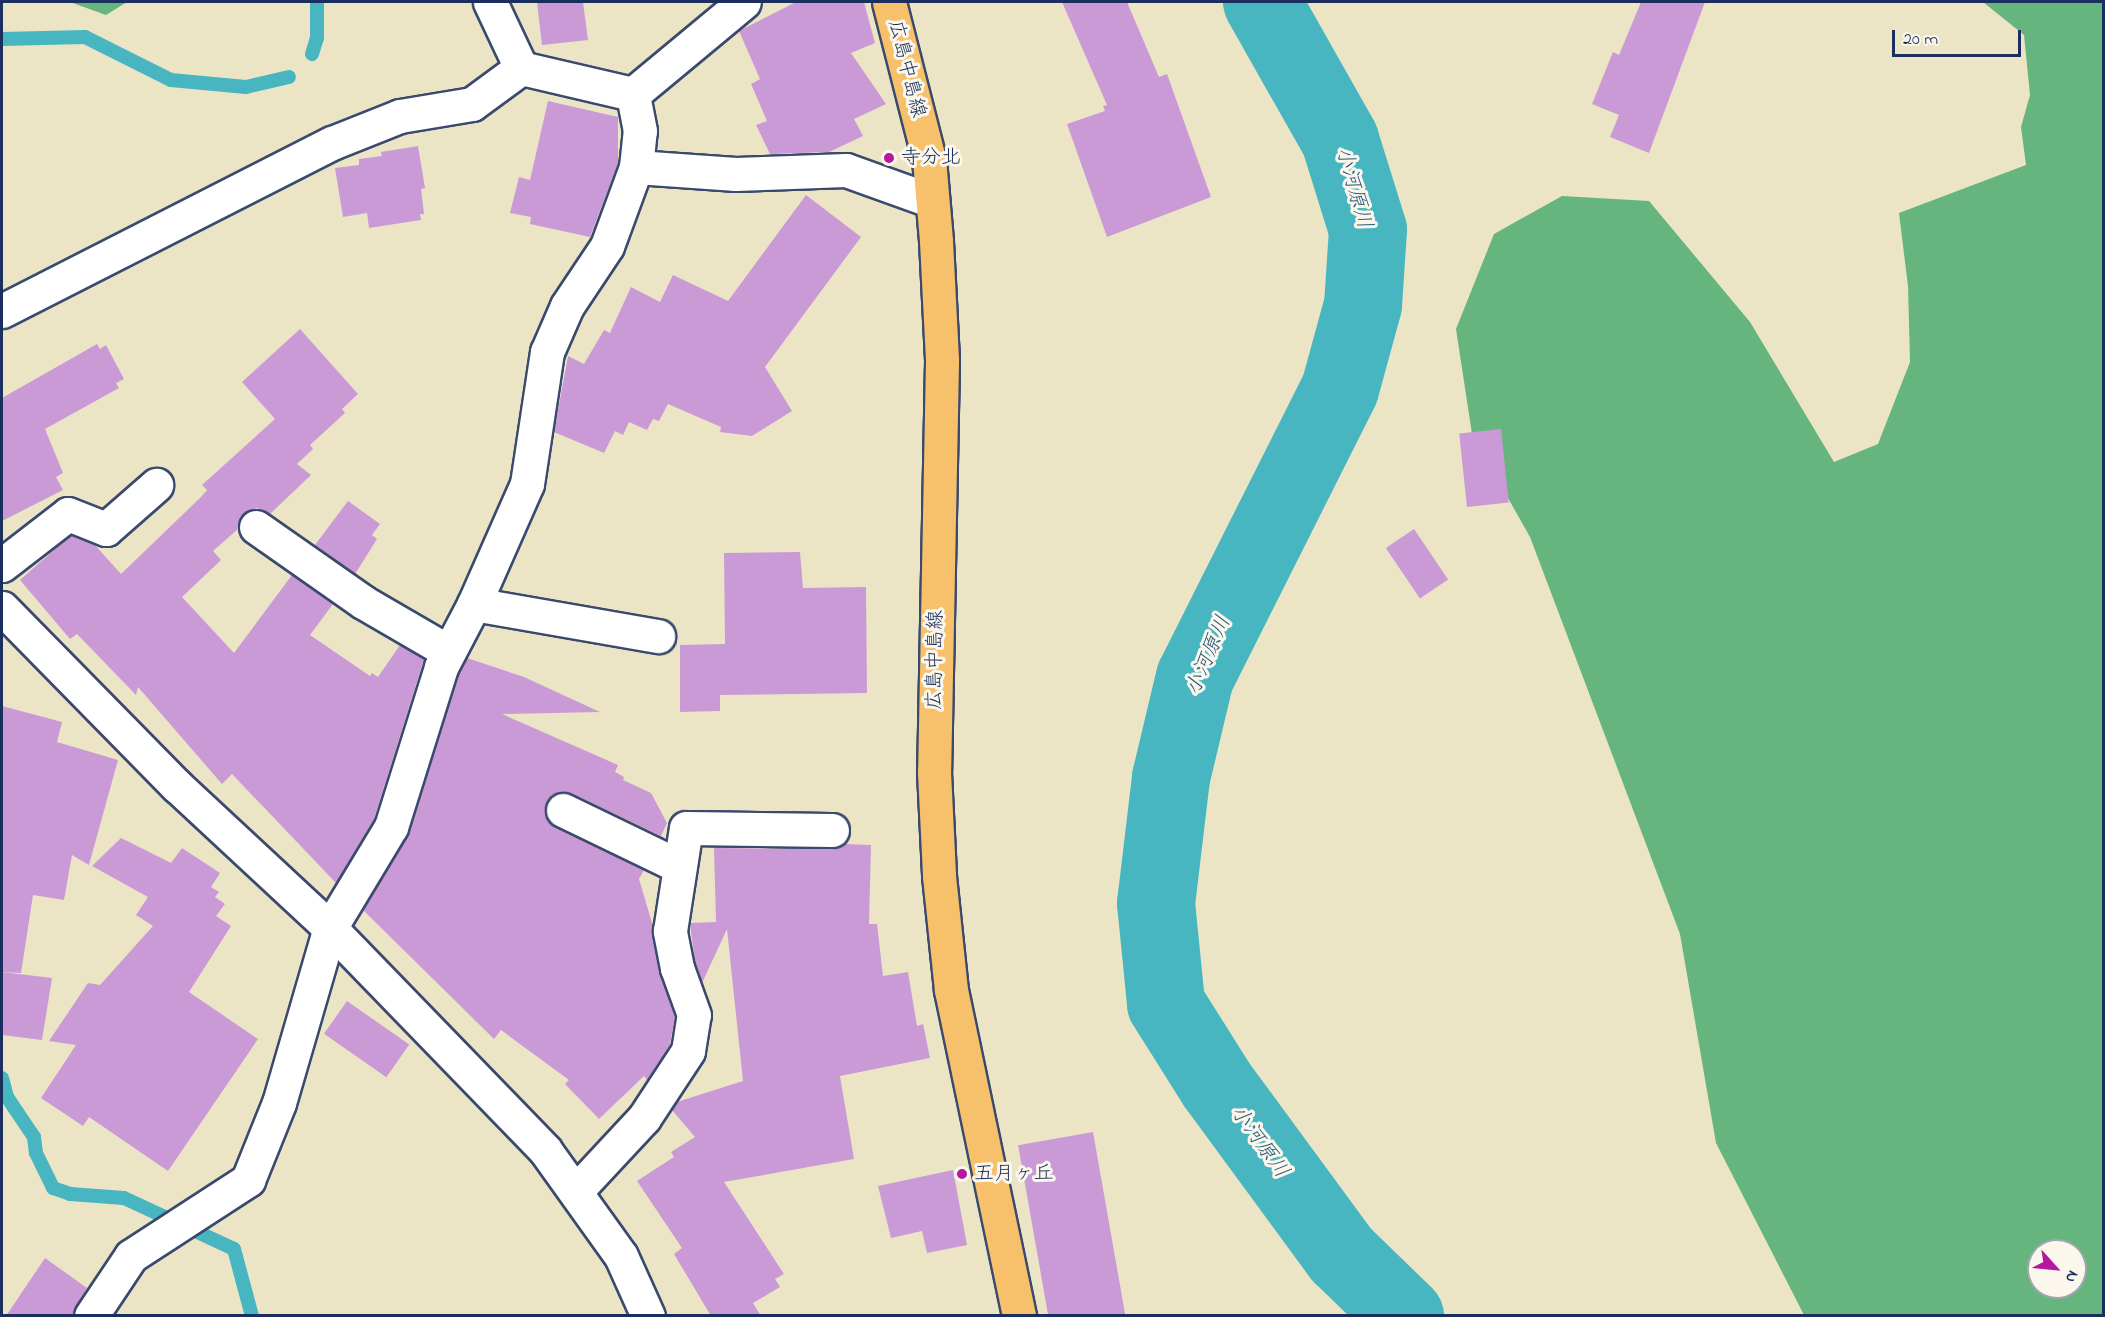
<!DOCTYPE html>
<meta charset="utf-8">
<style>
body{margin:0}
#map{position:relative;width:2105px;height:1317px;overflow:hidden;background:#ebe5c6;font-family:"Indie Flower","Klee One",sans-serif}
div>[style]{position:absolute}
.forest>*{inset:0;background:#66b47e}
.stream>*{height:14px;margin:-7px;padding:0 7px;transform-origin:7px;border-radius:7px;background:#48b6c1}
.river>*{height:78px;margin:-39px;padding:0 39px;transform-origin:39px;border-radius:39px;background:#48b6c1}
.building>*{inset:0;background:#ca9ad6;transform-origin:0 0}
.roads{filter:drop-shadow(2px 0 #3a4a6e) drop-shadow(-2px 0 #3a4a6e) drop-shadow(0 2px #3a4a6e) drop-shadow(0 -2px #3a4a6e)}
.minor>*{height:33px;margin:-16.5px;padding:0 16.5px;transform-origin:16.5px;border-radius:16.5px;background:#fff}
.major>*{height:33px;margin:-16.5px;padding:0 16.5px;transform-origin:16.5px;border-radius:16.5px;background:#f7c06b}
.dots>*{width:16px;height:16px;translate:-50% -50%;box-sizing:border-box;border:3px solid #fbf7ec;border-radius:50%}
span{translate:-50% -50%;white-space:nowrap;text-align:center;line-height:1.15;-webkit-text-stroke:6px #fbf7ec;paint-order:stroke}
.street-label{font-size:20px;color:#1b2f5e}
.poi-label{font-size:20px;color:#1b2f5e}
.left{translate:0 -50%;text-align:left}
.water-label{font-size:21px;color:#28587c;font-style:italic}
.frame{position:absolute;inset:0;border:3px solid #1b2f5e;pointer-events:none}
.north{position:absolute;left:2027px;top:1239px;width:60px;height:60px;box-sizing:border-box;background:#fbf7ec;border:2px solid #a1a7b3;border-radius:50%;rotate:117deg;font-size:16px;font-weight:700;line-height:24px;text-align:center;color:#1b2f5e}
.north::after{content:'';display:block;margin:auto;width:21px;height:27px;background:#b5179e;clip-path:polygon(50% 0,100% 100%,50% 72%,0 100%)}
.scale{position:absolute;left:1892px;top:30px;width:129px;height:27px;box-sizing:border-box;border:3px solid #1b2f5e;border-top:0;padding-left:8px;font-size:18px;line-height:21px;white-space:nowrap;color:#1b2f5e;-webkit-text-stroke:4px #fbf7ec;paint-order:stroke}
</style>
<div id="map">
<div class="forest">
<i style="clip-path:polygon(70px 2px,127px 2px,106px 15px)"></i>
<i style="clip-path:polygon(evenodd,1983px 2px,2103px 2px,2103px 1315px,1804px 1315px,1716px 1143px,1680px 934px,1530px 537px,1472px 434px,1456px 329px,1494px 234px,1562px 196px,1649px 201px,1750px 322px,1834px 462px,1878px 444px,1910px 362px,1908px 286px,1899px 213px,2026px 165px,2021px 127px,2030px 95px,2024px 35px,1983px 2px,2039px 1251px,2075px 1251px,2075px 1287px,2039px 1287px,2039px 1251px)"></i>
</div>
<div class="stream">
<i style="left:2px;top:39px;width:83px;rotate:-1.4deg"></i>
<i style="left:85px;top:37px;width:96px;rotate:26.6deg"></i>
<i style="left:171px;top:80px;width:75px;rotate:5.3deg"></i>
<i style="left:246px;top:87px;width:44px;rotate:-13.1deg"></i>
<i style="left:312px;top:54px;width:17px;rotate:-73deg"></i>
<i style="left:317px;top:38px;width:36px;rotate:-90deg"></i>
<i style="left:2px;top:1078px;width:20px;rotate:75deg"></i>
<i style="left:7px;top:1097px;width:48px;rotate:56deg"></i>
<i style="left:34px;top:1137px;width:16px;rotate:83deg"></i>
<i style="left:36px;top:1153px;width:39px;rotate:64deg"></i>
<i style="left:53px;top:1188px;width:18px;rotate:19deg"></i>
<i style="left:70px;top:1194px;width:54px;rotate:4.2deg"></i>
<i style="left:124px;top:1198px;width:121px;rotate:24.9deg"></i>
<i style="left:234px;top:1249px;width:69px;rotate:75deg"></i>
</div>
<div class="river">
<i style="left:1262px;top:2px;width:159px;rotate:60.5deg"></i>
<i style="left:1340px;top:140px;width:94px;rotate:72.7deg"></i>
<i style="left:1368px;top:230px;width:75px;rotate:93.8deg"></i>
<i style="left:1363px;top:305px;width:87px;rotate:105.3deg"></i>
<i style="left:1340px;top:389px;width:322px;rotate:116.7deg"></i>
<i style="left:1195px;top:677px;width:104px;rotate:103.4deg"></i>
<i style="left:1171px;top:778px;width:126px;rotate:96.8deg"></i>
<i style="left:1156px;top:903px;width:101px;rotate:84.3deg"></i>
<i style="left:1166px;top:1004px;width:96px;rotate:57.8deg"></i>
<i style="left:1217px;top:1085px;width:211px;rotate:53.7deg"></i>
<i style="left:1342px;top:1255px;width:88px;rotate:44.1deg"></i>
</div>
<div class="building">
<i style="clip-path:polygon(537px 2px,583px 2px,588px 40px,542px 45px)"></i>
<i style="clip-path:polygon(796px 2px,864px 2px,875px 43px,851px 53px,886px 104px,854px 119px,863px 136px,829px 152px,770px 154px,756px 125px,767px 121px,751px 84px,760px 79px,739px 31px)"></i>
<i style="clip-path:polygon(1062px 2px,1127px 2px,1159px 77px,1167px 74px,1211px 197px,1107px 237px,1067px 124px,1105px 111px,1103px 106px,1107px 105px)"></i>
<i style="clip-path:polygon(1641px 2px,1705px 2px,1649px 153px,1610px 137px,1619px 115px,1592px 104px,1613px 52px,1619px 55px)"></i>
<i style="clip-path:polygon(548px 101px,618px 117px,618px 163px,590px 237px,530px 224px,531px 217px,510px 213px,519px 177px,530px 180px)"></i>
<i style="clip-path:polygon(418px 146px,425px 188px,421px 189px,424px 214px,420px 214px,421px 220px,369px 228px,367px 213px,343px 217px,335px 168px,359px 165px,359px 159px,382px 156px,381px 152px)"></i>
<i style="clip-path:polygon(806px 195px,861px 237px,765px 367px,792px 411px,752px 436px,720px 432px,721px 427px,668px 404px,659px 421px,653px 419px,647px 430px,629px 422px,623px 435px,615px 431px,604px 453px,554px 432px,568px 356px,584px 364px,604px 330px,610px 333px,631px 287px,660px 302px,673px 275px,728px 301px)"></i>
<i style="clip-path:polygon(300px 329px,358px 394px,342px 409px,345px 413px,310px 445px,313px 449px,297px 464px,311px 475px,270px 514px,257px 508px,241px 516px,238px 529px,213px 551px,221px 560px,182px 597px,234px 653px,292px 575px,333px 604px,310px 635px,370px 676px,372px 673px,378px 677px,400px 645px,424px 659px,374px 819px,336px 883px,232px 774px,222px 784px,138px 687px,136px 695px,77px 634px,70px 639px,20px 580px,71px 535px,94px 544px,121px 574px,200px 498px,207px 490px,202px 485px,275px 419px,242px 382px)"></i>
<i style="clip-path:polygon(97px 344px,100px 349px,106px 345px,124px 379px,116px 383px,119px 388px,45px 429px,63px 473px,56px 477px,63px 490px,2px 521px,2px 398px)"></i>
<i style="left:1501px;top:429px;width:74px;height:42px;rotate:84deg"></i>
<i style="clip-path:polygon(348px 501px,380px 524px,372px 535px,377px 539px,355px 574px,315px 545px)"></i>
<i style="left:1414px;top:529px;width:61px;height:34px;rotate:56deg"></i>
<i style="clip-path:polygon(800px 552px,803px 588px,866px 587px,867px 693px,720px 695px,720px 711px,680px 712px,680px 645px,725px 644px,724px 553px)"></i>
<i style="clip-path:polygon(467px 658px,524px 677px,600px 712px,502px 714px,618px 765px,615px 772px,624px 777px,623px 780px,651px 793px,667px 823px,661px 836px,571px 793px,553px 794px,546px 802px,547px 820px,554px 827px,644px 870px,639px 879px,652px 923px,659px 971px,675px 1017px,670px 1044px,647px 1080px,644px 1076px,599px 1119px,565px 1084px,569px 1080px,501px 1030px,494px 1039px,363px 910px,409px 833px,458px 674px)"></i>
<i style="clip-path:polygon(2px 706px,62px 722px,57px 742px,118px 760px,89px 865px,72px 855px,64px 900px,33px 895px,21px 973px,2px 972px)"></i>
<i style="clip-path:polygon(121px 838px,171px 863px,182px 848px,220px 873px,211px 887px,219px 892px,215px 897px,225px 904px,216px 916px,231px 926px,189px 992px,258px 1039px,168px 1171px,89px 1117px,83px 1126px,41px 1098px,76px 1045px,49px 1041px,88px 983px,100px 985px,153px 926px,136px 915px,148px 897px,92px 866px)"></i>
<i style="clip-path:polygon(844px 844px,871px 845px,869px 924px,877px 924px,883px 976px,908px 972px,917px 1026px,923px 1024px,930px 1058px,840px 1076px,854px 1159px,724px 1182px,784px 1274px,775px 1279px,780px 1287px,753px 1303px,761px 1316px,711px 1316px,674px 1254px,682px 1248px,637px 1181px,674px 1157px,671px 1152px,695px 1137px,672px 1110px,677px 1102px,743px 1081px,727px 929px,702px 983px,695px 963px,690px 923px,716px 922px,714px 848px,832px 849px)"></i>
<i style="clip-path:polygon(2px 972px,52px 978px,42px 1040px,2px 1035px)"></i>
<i style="left:347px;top:1001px;width:76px;height:40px;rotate:35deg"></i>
<i style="left:1093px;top:1132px;width:187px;height:76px;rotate:80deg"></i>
<i style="clip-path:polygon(953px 1170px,967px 1245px,927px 1253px,922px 1231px,891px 1238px,878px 1186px)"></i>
<i style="clip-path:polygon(45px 1258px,87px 1288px,72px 1316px,6px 1316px)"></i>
</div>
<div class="roads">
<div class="minor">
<i style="left:490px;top:2px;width:73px;rotate:64.8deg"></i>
<i style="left:633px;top:94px;width:144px;rotate:-39.7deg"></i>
<i style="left:636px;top:167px;width:100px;rotate:4deg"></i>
<i style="left:736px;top:174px;width:110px;rotate:-2.1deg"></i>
<i style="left:846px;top:170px;width:91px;rotate:19.8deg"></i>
<i style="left:2px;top:311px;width:370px;rotate:-27deg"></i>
<i style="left:332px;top:143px;width:73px;rotate:-21.7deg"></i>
<i style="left:400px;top:116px;width:73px;rotate:-9.5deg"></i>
<i style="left:472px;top:104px;width:61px;rotate:-36.3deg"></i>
<i style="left:521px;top:68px;width:115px;rotate:13.1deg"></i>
<i style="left:256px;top:527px;width:131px;rotate:35deg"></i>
<i style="left:363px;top:602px;width:99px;rotate:30.2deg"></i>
<i style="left:2px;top:565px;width:83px;rotate:-37.7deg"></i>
<i style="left:68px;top:514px;width:41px;rotate:21.5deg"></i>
<i style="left:106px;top:529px;width:67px;rotate:-41.3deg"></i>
<i style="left:474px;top:604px;width:187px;rotate:9.9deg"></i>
<i style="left:2px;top:608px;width:250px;rotate:45.5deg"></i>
<i style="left:177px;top:786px;width:209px;rotate:42.9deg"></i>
<i style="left:330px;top:928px;width:309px;rotate:45.9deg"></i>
<i style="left:545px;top:1150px;width:130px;rotate:54.4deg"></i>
<i style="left:621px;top:1256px;width:66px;rotate:65.8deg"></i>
<i style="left:563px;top:810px;width:129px;rotate:25.8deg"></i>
<i style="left:576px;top:1191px;width:100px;rotate:-47deg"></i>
<i style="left:644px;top:1118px;width:80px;rotate:-56.7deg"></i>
<i style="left:688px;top:1051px;width:36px;rotate:-81deg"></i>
<i style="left:694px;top:1015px;width:50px;rotate:-109.9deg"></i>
<i style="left:677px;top:968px;width:38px;rotate:-101deg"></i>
<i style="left:670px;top:931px;width:104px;rotate:-81.2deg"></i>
<i style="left:686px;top:828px;width:146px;rotate:0.8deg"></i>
<i style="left:91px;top:1316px;width:72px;rotate:-56.3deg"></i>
<i style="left:131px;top:1256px;width:140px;rotate:-33deg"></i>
<i style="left:248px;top:1180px;width:83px;rotate:-68.1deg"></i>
<i style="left:279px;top:1103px;width:182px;rotate:-73.8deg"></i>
<i style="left:330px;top:928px;width:118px;rotate:-58.9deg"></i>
<i style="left:391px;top:827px;width:168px;rotate:-72.6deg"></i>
<i style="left:441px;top:667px;width:71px;rotate:-62.4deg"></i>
<i style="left:474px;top:604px;width:131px;rotate:-66.2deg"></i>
<i style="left:527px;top:484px;width:134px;rotate:-81.4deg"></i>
<i style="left:547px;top:352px;width:50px;rotate:-66.5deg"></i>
<i style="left:567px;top:306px;width:72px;rotate:-56.3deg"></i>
<i style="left:607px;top:246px;width:84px;rotate:-69.8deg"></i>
<i style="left:636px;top:167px;width:36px;rotate:-84deg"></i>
<i style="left:640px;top:131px;width:38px;rotate:-101deg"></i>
</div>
<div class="major">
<i style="left:889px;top:2px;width:162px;rotate:75.7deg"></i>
<i style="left:929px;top:159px;width:82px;rotate:85.1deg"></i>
<i style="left:936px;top:241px;width:120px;rotate:87.1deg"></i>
<i style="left:942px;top:361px;width:411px;rotate:91.1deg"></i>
<i style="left:934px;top:772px;width:104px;rotate:87.2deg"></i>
<i style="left:939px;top:876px;width:115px;rotate:84deg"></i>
<i style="left:951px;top:990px;width:333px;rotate:78.2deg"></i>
</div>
</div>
<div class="dots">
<i style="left:889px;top:158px;background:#b5179e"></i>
<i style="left:962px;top:1174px;background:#b5179e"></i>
</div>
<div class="street-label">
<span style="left:906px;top:69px;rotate:76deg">広島中島線</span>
<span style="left:936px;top:660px;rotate:-89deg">広島中島線</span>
</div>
<div class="poi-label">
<span class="left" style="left:901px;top:158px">寺分北</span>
<span class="left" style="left:974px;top:1174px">五月ヶ丘</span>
</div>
<div class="water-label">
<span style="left:1353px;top:188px;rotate:74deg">小河原川</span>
<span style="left:1209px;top:656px;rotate:-67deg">小河原川</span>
<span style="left:1259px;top:1142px;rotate:54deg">小河原川</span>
</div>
<div class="frame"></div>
<div class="north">N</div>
<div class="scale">20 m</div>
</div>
